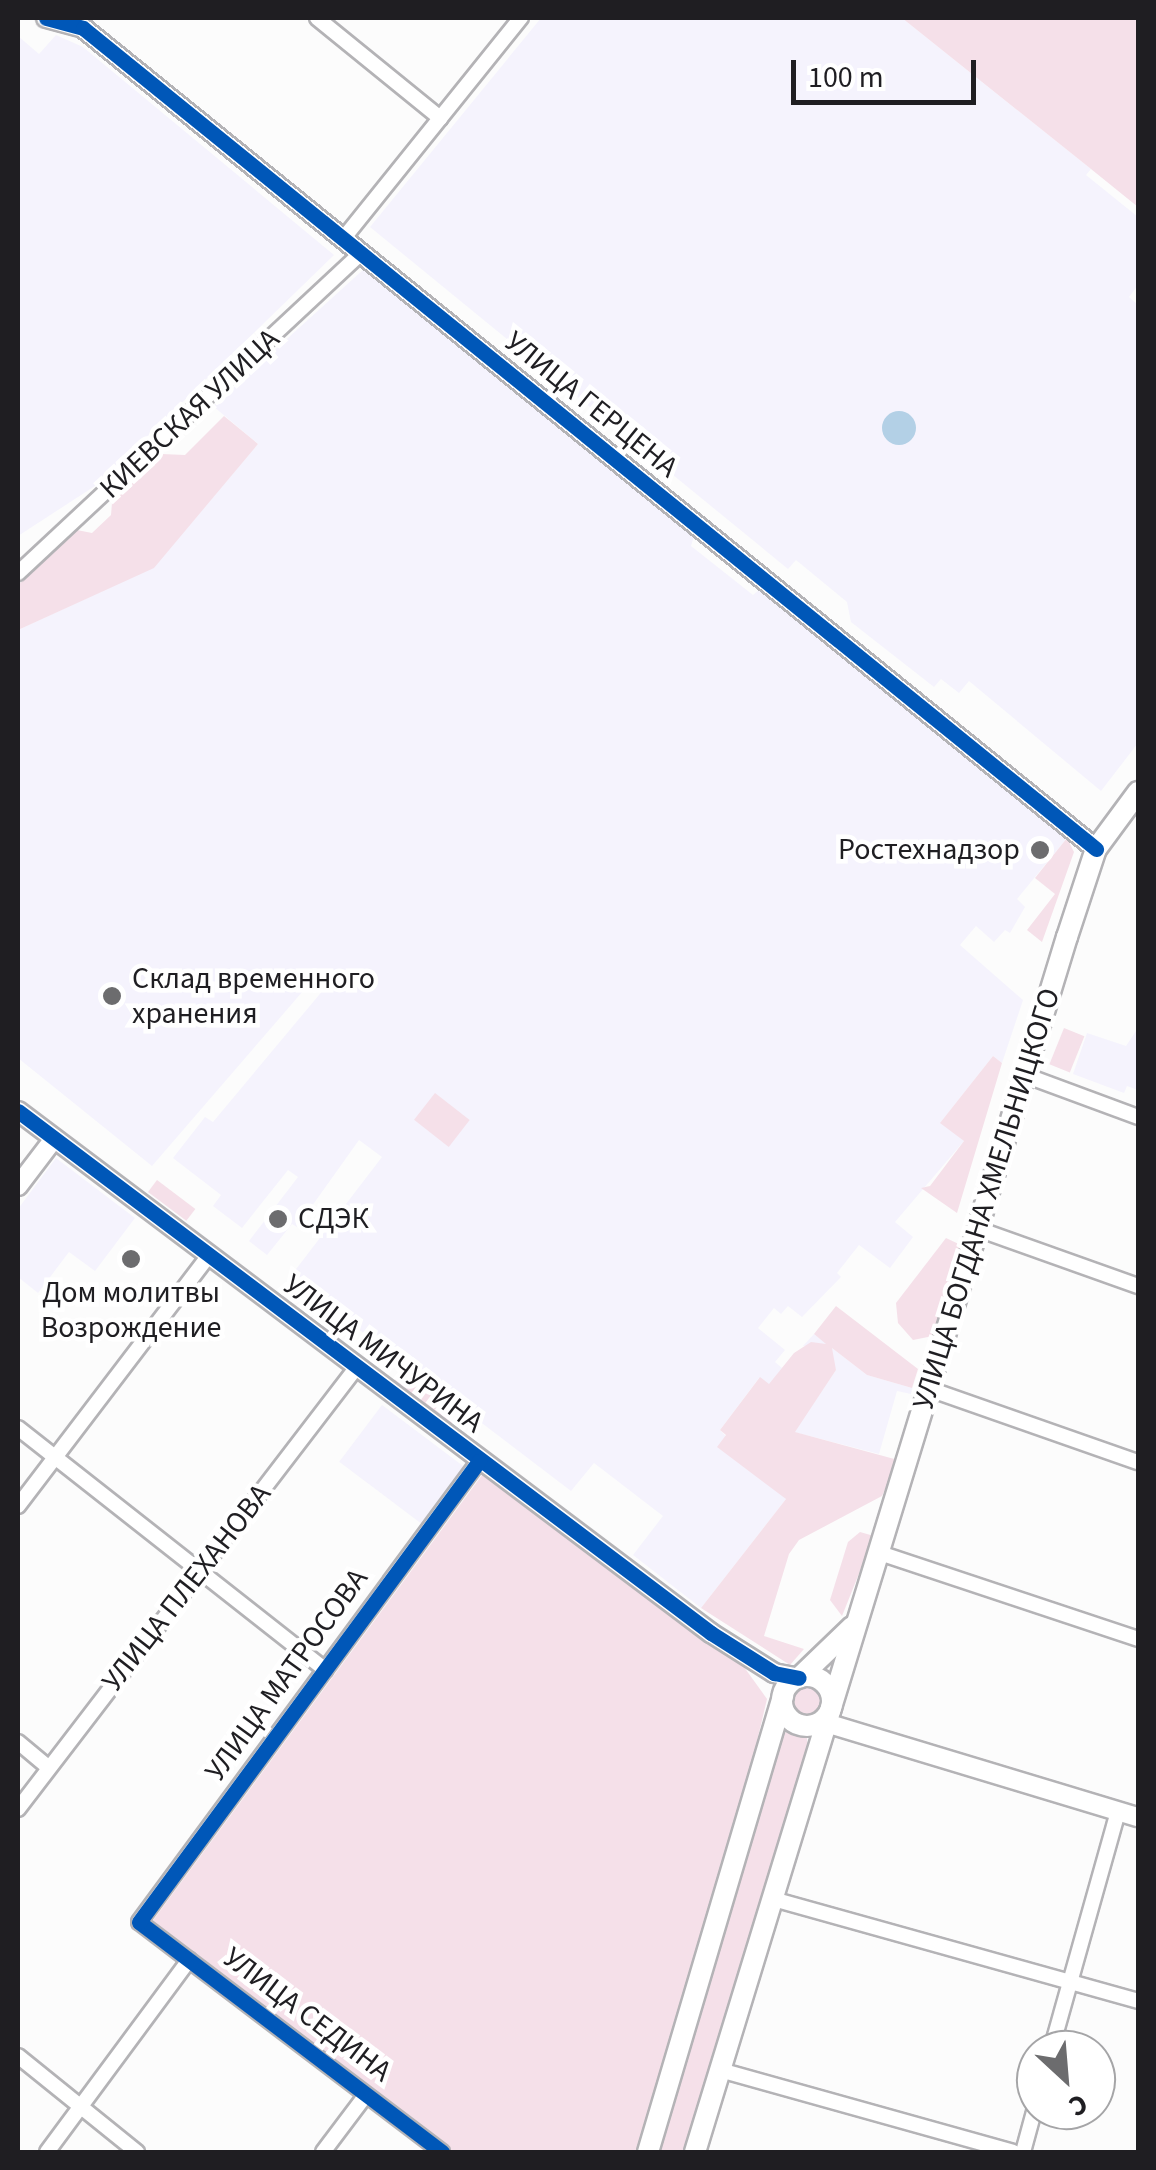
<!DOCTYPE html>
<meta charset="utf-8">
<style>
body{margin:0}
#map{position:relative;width:1156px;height:2170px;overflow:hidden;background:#fcfcfc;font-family:"Source Sans 3",sans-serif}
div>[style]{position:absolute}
.built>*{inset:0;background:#f5f3fd;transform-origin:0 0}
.green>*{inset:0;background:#f5e0e9;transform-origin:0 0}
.round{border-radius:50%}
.water>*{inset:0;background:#b3d0e6}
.roads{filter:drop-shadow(2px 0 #b4b3b6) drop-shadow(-2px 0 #b4b3b6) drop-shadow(0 2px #b4b3b6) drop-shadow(0 -2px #b4b3b6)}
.minor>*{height:14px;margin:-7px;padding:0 7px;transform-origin:7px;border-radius:7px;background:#fff}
.tertiary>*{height:18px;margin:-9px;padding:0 9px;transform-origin:9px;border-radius:9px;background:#fff}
.secondary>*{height:20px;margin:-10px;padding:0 10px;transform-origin:10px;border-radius:10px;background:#fff}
.secondary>.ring{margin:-10px;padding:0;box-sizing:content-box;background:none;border:20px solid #fff;border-radius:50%}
.cycleway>*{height:15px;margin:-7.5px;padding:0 7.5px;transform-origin:7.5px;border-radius:7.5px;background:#0057b8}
.dots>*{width:28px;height:28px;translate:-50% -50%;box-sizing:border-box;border:5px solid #fff;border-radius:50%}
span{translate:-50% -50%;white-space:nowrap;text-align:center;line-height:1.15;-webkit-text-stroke:9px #fff;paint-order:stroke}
.street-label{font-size:30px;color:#1f1e22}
.poi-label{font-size:30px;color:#1f1e22}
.right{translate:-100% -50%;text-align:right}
.left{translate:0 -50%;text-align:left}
.frame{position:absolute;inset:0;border:20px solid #1f1e22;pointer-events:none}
.north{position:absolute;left:1016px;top:2030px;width:100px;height:100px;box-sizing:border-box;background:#fff;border:2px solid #a5a5a7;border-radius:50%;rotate:154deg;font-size:28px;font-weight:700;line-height:40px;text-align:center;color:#1f1e22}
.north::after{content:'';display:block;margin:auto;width:35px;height:45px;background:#6c6c6e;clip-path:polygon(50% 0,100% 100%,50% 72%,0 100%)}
.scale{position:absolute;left:791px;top:60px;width:185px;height:45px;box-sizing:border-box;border:5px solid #1f1e22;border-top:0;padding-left:12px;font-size:30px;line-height:35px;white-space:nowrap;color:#1f1e22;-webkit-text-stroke:8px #fff;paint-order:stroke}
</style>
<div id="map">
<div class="built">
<i style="clip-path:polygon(541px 18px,902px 18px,1091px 169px,1086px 175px,1138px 217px,1138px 285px,1129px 297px,1138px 305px,1138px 743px,1101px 791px,969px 681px,959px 693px,941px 679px,934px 687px,851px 622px,847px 602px,796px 560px,788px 569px,370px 227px)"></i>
<i style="clip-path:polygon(56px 35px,83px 47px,334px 255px,98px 484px,18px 536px,18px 36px,39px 54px)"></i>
<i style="clip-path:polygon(364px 269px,694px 536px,691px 546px,753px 595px,760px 589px,1067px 838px,1017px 899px,1025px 907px,1010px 933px,1005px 930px,994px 942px,976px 926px,960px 945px,1023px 1000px,1002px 1063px,993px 1056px,941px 1122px,964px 1141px,895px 1222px,913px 1237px,890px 1268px,859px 1245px,837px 1273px,841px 1277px,802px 1317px,788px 1306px,781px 1314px,774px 1308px,758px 1328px,785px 1350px,775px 1362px,782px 1368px,769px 1385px,759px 1378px,720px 1430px,786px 1499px,701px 1608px,633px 1555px,663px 1516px,594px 1463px,571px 1491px,290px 1277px,382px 1157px,359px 1140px,297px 1227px,292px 1224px,267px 1255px,249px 1241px,298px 1177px,288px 1170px,242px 1228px,213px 1206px,221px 1195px,173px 1158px,205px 1117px,213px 1122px,334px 977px,322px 969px,152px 1166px,18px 1058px,18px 630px,154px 567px,258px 444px,213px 406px)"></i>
<i style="clip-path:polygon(1138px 1028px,1138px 1090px,1127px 1086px,1124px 1093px,1073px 1074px,1087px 1033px,1126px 1046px)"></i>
<i style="clip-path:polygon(56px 1158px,135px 1218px,95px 1271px,69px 1252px,38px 1293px,18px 1277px,18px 1209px)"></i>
<i style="clip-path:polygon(814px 1334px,867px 1375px,912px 1388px,911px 1394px,897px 1391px,879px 1454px,794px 1432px,836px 1370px,825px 1344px,803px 1346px)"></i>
<i style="left:382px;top:1405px;width:106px;height:71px;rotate:37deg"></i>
</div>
<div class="green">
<i style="clip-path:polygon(902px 18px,1138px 18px,1138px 207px,1091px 169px)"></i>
<i style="clip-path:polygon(224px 416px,258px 444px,154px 568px,18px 630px,18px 585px,77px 530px,92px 533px,111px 515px,112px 503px,162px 454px,185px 455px)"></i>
<i style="clip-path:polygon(1067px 838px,1074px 852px,1042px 942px,1027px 930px,1055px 894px,1035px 878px)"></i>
<i style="left:1064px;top:1028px;width:22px;height:39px;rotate:22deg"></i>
<i style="clip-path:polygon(993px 1056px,1002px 1063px,957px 1213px,921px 1188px,930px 1186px,964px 1141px,940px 1123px)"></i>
<i style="left:435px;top:1093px;width:44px;height:34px;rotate:38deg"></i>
<i style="left:157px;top:1180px;width:48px;height:15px;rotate:37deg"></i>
<i style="clip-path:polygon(946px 1238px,965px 1247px,938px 1335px,913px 1340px,898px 1323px,896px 1303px)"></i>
<i style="clip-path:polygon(836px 1306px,918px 1369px,912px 1388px,867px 1375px,832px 1348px,836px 1370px,795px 1432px,898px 1460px,882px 1496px,799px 1540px,789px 1554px,764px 1636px,804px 1649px,790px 1665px,701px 1608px,786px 1499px,717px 1447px,726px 1435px,720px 1430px,760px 1377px,769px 1384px,794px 1353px,811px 1342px,826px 1344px,814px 1334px)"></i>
<i style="left:403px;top:1369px;width:72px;height:14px;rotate:38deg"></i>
<i style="clip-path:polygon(482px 1475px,744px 1667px,767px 1699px,734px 1838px,637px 2152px,451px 2152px,151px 1923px)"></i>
<i style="clip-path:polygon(860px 1532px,874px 1536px,842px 1616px,830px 1600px,848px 1542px)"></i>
<i class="round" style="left:791px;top:1685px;width:32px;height:32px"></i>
<i style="clip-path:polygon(797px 1731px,807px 1738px,808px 1757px,685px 2152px,656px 2152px,782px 1733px)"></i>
</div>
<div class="water">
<i class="round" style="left:882px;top:411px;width:34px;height:34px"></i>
</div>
<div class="roads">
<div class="minor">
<i style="left:317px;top:18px;width:159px;rotate:39.1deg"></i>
<i style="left:343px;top:239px;width:284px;rotate:-51.2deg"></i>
<i style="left:18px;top:573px;width:469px;rotate:-43deg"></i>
<i style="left:1022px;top:1074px;width:124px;rotate:20.3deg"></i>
<i style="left:975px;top:1228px;width:173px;rotate:19.6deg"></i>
<i style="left:929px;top:1389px;width:221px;rotate:19.3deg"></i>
<i style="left:18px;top:1428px;width:391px;rotate:38.2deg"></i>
<i style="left:18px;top:1506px;width:313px;rotate:-52.7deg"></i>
<i style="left:880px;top:1553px;width:272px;rotate:18.4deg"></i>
<i style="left:18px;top:1742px;width:40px;rotate:40deg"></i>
<i style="left:18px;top:1809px;width:556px;rotate:-52.53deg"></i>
<i style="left:773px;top:1899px;width:379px;rotate:15.6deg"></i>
<i style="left:1051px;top:2050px;width:248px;rotate:-74.3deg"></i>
<i style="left:18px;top:2056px;width:153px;rotate:38.9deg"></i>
<i style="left:720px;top:2070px;width:304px;rotate:15.6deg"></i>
<i style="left:47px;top:2152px;width:239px;rotate:-53.5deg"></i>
<i style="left:323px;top:2152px;width:71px;rotate:-53deg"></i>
<i style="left:442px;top:2152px;width:380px;rotate:-142.8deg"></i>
<i style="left:139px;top:1922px;width:573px;rotate:-53.59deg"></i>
<i style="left:1023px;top:2152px;width:50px;rotate:-74.8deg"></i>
</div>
<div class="tertiary">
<i style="left:46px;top:18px;width:38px;rotate:15deg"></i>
<i style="left:83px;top:28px;width:1304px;rotate:39.02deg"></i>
<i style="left:18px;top:1111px;width:868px;rotate:36.99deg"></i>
<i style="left:711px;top:1633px;width:75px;rotate:32.4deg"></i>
<i style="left:774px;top:1673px;width:25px;rotate:11deg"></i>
<i style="left:18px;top:1186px;width:58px;rotate:-52.7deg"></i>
<i style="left:826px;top:1723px;width:326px;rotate:16.8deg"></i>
</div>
<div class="secondary">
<i class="ring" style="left:782px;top:1676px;width:30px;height:30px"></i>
<i style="left:799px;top:1678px;width:74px;rotate:-43.9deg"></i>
<i style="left:648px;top:2152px;width:476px;rotate:-73.5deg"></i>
<i style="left:695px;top:2152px;width:1271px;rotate:-72.98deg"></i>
<i style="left:1067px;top:937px;width:93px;rotate:-71.8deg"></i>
<i style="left:1096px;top:849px;width:71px;rotate:-53.6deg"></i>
</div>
</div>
<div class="cycleway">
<i style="left:46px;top:18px;width:38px;rotate:15deg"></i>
<i style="left:83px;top:28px;width:1304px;rotate:39.02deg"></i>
<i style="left:18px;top:1111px;width:868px;rotate:36.99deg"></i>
<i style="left:711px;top:1633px;width:75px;rotate:32.4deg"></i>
<i style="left:774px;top:1673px;width:25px;rotate:11deg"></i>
<i style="left:442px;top:2152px;width:380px;rotate:-142.8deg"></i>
<i style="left:139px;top:1922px;width:573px;rotate:-53.59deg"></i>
</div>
<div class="dots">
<i style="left:1040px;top:850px;background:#6c6c6e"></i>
<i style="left:112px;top:996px;background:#6c6c6e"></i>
<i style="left:278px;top:1219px;background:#6c6c6e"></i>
<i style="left:131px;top:1259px;background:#6c6c6e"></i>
</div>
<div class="street-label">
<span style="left:591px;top:405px;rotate:39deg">УЛИЦА ГЕРЦЕНА</span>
<span style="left:190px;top:414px;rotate:-43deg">КИЕВСКАЯ УЛИЦА</span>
<span style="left:987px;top:1199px;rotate:-73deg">УЛИЦА БОГДАНА ХМЕЛЬНИЦКОГО</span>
<span style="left:383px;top:1354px;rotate:37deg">УЛИЦА МИЧУРИНА</span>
<span style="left:187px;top:1588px;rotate:-52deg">УЛИЦА ПЛЕХАНОВА</span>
<span style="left:287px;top:1675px;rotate:-54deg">УЛИЦА МАТРОСОВА</span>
<span style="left:307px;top:2015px;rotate:37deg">УЛИЦА СЕДИНА</span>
</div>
<div class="poi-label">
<span class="right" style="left:1020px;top:850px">Ростехнадзор</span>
<span class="left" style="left:132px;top:996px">Склад временного<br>хранения</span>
<span class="left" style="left:298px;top:1219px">СДЭК</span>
<span style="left:131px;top:1310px">Дом молитвы<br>Возрождение</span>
</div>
<div class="frame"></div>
<div class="north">С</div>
<div class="scale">100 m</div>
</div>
